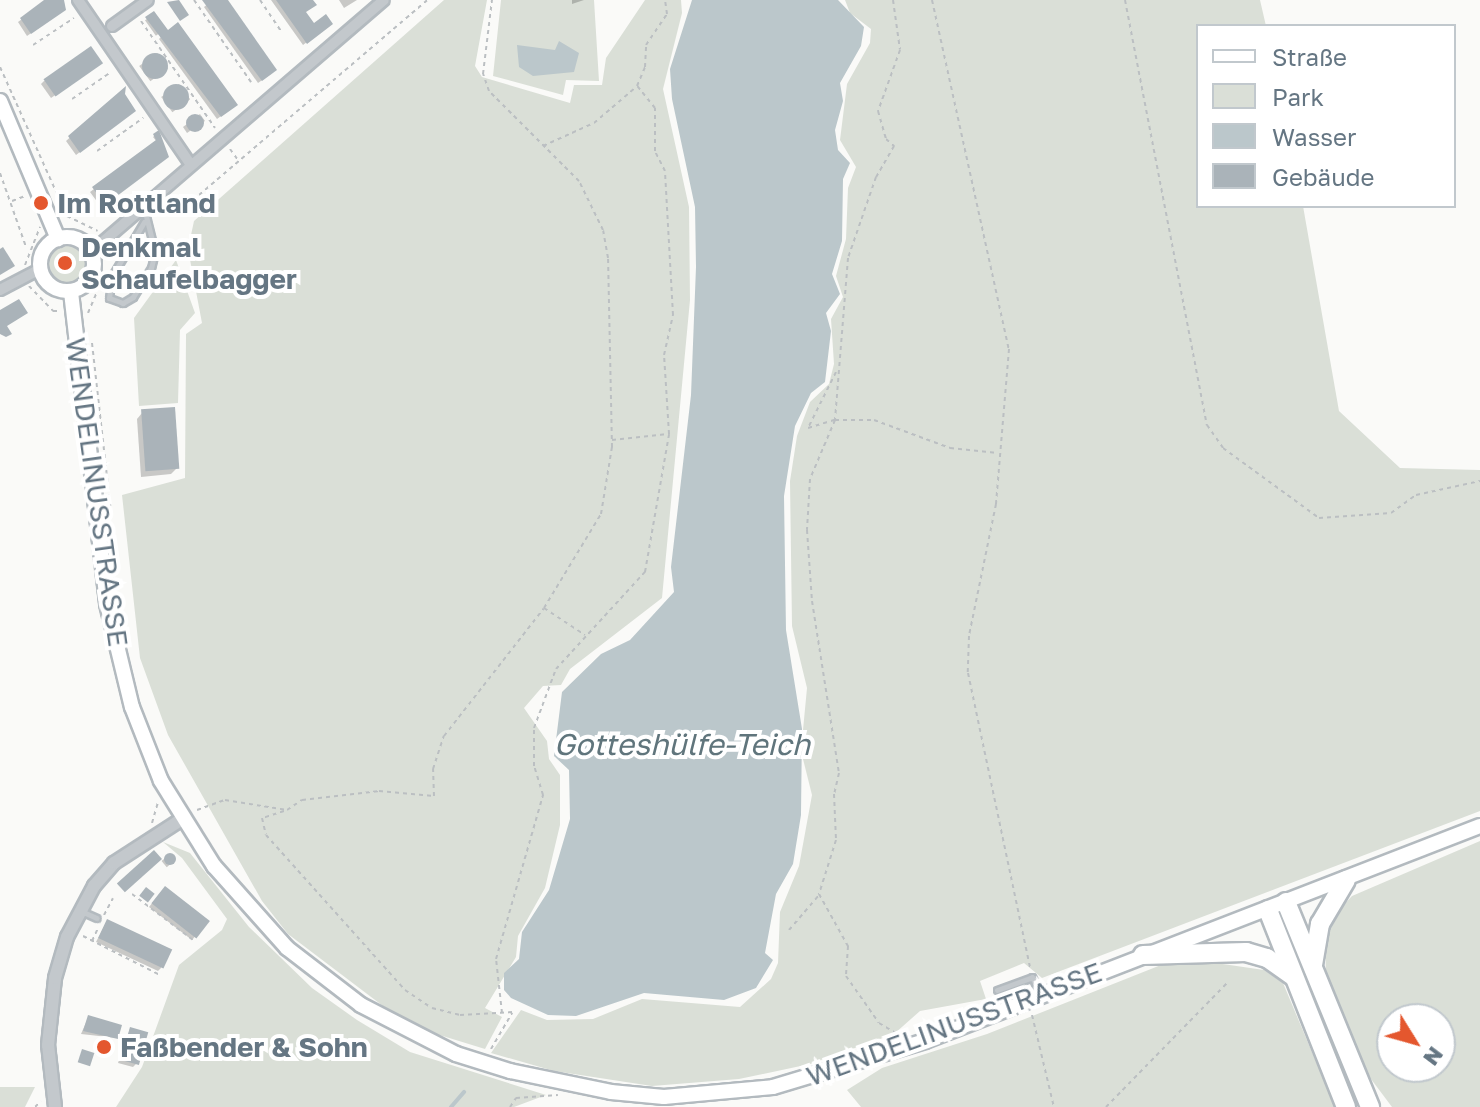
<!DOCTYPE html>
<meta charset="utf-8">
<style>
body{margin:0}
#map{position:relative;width:1480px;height:1107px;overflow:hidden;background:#fafaf8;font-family:"Golos Text",sans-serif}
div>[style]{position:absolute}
.green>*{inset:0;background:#dadfd7}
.round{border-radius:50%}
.water>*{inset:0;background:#bbc7cb}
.shadow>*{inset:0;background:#0003;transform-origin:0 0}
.stream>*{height:4px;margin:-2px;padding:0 2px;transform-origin:2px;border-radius:2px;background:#bbc7cb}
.building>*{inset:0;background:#aab3b9;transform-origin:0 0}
.path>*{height:2px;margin-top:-1px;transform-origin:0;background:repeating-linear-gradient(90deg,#bbbfc2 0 4px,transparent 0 8px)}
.roads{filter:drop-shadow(2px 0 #b3babf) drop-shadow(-2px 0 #b3babf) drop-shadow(0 2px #b3babf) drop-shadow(0 -2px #b3babf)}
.service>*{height:5px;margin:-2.5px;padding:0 2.5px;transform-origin:2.5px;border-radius:2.5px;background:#c3c8cc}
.minor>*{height:10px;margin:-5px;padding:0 5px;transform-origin:5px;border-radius:5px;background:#c3c8cc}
.tertiary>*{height:12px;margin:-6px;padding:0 6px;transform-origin:6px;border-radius:6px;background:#c3c8cc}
.secondary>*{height:14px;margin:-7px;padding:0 7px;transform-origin:7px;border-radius:7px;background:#fff}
.secondary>.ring{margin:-7px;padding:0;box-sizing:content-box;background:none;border:14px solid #fff;border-radius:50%}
.motorway>*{height:18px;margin:-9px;padding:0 9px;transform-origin:9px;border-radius:9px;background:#fff}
.dots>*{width:22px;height:22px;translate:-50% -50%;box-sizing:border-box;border:4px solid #fff;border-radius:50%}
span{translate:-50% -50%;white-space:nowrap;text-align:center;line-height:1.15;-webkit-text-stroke:8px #fff;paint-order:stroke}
.poi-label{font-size:28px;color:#657683;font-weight:700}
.left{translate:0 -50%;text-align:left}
.street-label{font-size:28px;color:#657683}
.water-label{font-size:30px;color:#60757c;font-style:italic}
.legend{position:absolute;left:1196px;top:24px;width:260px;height:184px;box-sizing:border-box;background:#fff;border:2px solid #c1c8cd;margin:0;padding:10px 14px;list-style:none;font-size:24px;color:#657683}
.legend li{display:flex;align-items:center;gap:16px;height:40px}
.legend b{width:40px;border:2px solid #c1c8cd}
.north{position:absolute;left:1376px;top:1003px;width:80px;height:80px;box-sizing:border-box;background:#fff;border:2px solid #c1c8cd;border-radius:50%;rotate:127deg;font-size:22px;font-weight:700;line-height:32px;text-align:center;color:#657683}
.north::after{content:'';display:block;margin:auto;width:28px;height:36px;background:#e4572e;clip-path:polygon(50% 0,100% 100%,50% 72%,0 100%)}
</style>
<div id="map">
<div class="green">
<i style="clip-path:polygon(444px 0,487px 0,475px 66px,482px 77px,570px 103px,574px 85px,602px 85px,606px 58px,645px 0,681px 0,682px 13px,663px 89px,689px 207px,690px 300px,662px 598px,570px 669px,561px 685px,543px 686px,524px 708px,547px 741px,549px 759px,560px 775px,560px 825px,545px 888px,518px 936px,516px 957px,485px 1008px,502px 1017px,485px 1049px,433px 1033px,383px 1006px,288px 934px,262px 901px,168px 735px,140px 658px,122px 495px,185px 478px,186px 334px,202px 323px,188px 249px,194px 221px)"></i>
<i style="clip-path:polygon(501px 0,594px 0,599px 81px,566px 80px,563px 95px,493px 76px)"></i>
<i style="clip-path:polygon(845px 0,1260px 0,1266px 26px,1198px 26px,1198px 206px,1303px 206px,1339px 411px,1400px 468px,1480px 470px,1480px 811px,1042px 978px,1024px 963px,980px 981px,986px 999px,920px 1011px,894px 1034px,810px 1064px,739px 1079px,652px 1086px,554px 1071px,491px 1053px,521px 1010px,547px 1020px,593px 1019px,642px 999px,740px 1007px,771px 979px,778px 963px,780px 912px,799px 866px,812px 795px,801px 751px,807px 688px,792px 626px,790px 481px,797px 436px,810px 402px,829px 384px,834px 364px,831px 319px,843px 297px,836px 276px,846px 239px,848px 188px,856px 167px,840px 140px,847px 84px,870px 43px,871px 29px,850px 13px)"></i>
<i class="round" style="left:48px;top:246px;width:38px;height:38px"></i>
<i style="clip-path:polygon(176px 260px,195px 313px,180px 330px,178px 403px,139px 406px,134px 318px)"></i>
<i style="clip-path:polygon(evenodd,1480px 841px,1480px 1107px,1392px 1107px,1365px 1071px,1326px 980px,1325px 937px,1337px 912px,1352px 896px,1480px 841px,1392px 1019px,1440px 1019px,1440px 1067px,1392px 1067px,1392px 1019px)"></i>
<i style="clip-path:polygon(163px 842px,190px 853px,249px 927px,312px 988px,357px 1020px,410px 1052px,546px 1095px,514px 1107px,116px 1107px,142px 1067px,179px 965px,222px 930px,227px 919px,182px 858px)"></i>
<i style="clip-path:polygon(1209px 962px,1264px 970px,1283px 983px,1335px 1107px,861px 1107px,847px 1090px,882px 1068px,987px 1034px,1161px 965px)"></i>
<i style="clip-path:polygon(0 1087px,35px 1087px,25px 1107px,0 1107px)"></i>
</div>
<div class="water">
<i style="clip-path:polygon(692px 0,838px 0,864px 27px,861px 46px,840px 83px,843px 101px,835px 130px,838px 150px,850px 163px,843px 179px,842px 241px,832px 274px,840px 294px,826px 313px,831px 331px,825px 382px,811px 393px,795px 426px,784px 496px,786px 630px,802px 729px,801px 815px,793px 864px,776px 894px,765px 953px,773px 960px,756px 988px,724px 1000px,644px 993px,576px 1016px,548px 1015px,511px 998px,504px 990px,504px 973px,519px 959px,522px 932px,549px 890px,570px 819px,569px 770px,554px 756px,562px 692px,601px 654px,630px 640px,674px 592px,671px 567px,691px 395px,696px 267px,695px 207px,672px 99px,670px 69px)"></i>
<i style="clip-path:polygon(559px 41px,579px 53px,574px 72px,533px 76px,519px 67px,517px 45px,555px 50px)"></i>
</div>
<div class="shadow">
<i style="clip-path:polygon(48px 0,61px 0,60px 13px,27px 36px,18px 22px)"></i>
<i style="clip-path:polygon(213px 0,226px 0,271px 74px,258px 83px,204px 7px)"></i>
<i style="clip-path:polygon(271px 0,311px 0,304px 13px,313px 26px,327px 27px,303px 45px)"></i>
<i style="clip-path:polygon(339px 0,357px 0,344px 8px)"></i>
<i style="clip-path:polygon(572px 0,584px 0,572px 4px)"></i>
<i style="left:154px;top:14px;width:19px;height:11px;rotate:55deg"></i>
<i style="clip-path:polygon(166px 32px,232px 108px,217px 119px,159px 39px)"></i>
<i style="left:157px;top:53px;width:19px;height:22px;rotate:54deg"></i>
<i style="clip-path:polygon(97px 66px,51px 98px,41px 84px,44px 81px)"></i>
<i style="left:179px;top:84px;width:19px;height:22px;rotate:54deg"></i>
<i style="clip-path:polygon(125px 88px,121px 93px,130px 114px,76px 155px,66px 141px)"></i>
<i style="clip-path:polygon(200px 114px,205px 121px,187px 133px,183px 127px)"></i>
<i style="clip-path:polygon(158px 133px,163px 160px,101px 207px,90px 192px,157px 142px,153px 137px)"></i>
<i style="clip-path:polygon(142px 413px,177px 468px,171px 474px,141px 477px,137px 419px)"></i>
<i style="left:170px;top:854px;width:8px;height:11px;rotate:50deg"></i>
<i style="clip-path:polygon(161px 892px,207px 922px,192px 940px,149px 907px)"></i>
<i style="clip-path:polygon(107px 921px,169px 951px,161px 968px,158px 971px,96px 942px)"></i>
<i style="clip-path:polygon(88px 1018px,117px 1038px,81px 1034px)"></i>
<i style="clip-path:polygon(130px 1029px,136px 1064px,133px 1067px,118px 1063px)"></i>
</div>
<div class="stream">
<i style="left:451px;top:1107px;width:20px;rotate:-49deg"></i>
</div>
<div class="building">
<i style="clip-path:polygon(44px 0,64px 0,66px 10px,31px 34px,20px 18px)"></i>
<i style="clip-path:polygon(179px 0,189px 15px,180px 21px,167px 2px)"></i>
<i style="clip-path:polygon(202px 0,228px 0,277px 70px,262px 81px)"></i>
<i style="clip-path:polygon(276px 0,313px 0,317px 5px,306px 12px,314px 23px,326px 14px,333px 24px,307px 44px)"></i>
<i style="clip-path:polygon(154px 11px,168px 30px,178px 22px,238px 105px,221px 117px,145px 17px)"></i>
<i style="left:91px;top:46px;width:21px;height:58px;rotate:55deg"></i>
<i class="round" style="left:142px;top:53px;width:26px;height:26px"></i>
<i class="round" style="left:163px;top:84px;width:26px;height:26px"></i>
<i style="clip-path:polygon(126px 86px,125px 94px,136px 111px,80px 153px,68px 136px)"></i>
<i class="round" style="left:186px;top:114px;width:18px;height:18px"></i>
<i style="clip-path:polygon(159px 130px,169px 157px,105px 205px,92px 187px,156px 140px,153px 134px)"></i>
<i style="clip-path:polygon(3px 247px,15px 266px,0 275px,0 249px)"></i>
<i style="clip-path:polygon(19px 299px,28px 313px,7px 326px,12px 334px,6px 337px,0 334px,0 310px)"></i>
<i style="left:175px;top:407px;width:62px;height:34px;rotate:86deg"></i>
<i style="left:154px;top:850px;width:12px;height:50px;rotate:48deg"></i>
<i class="round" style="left:164px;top:853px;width:12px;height:12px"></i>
<i style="left:165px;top:886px;width:57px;height:22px;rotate:38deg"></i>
<i style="left:146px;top:887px;width:11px;height:11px;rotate:38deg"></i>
<i style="left:107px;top:919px;width:72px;height:21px;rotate:25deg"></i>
<i style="clip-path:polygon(88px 1015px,122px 1025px,118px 1039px,83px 1031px)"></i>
<i style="left:130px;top:1027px;width:19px;height:34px;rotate:16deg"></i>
<i style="left:82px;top:1049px;width:13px;height:14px;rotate:18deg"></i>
</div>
<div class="path">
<i style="left:194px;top:0;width:100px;rotate:55.2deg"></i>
<i style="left:260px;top:0;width:37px;rotate:56deg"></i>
<i style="left:893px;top:0;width:50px;rotate:82deg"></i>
<i style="left:900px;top:50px;width:65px;rotate:109.8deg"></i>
<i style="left:878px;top:111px;width:29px;rotate:74deg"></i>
<i style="left:886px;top:139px;width:11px;rotate:41deg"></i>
<i style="left:894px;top:146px;width:36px;rotate:120deg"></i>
<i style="left:876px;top:177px;width:86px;rotate:109.1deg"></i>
<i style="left:848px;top:258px;width:163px;rotate:94.6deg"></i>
<i style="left:835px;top:420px;width:64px;rotate:113deg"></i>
<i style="left:810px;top:479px;width:51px;rotate:93.4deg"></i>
<i style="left:807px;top:530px;width:71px;rotate:86deg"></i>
<i style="left:812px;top:601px;width:174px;rotate:81.1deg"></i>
<i style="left:839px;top:773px;width:22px;rotate:103deg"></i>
<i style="left:834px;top:794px;width:46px;rotate:87.5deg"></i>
<i style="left:836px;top:840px;width:57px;rotate:107.5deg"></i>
<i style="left:819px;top:894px;width:60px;rotate:60.9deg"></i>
<i style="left:848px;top:946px;width:30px;rotate:94deg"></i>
<i style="left:846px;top:976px;width:57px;rotate:54.9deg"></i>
<i style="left:879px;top:1023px;width:26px;rotate:31deg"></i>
<i style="left:932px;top:0;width:357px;rotate:77.6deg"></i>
<i style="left:1009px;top:349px;width:156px;rotate:94.8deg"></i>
<i style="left:996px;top:504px;width:135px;rotate:101.6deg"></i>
<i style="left:969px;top:636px;width:37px;rotate:92deg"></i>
<i style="left:968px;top:673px;width:301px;rotate:78.1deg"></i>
<i style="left:1125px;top:0;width:433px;rotate:79.1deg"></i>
<i style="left:1207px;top:425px;width:28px;rotate:55deg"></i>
<i style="left:1223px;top:448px;width:119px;rotate:36.1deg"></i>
<i style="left:1319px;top:518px;width:72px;rotate:-4deg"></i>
<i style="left:1391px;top:513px;width:31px;rotate:-36deg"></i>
<i style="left:1416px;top:495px;width:66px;rotate:-12.3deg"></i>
<i style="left:141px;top:21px;width:130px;rotate:55.3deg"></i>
<i style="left:33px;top:45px;width:49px;rotate:-33.4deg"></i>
<i style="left:0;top:67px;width:163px;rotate:65.8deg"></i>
<i style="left:67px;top:216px;width:34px;rotate:26deg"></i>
<i style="left:72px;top:99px;width:47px;rotate:-34.7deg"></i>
<i style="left:543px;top:146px;width:56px;rotate:-24.3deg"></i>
<i style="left:594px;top:123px;width:55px;rotate:-40.6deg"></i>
<i style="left:230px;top:149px;width:14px;rotate:54deg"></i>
<i style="left:97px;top:151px;width:57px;rotate:-35.7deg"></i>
<i style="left:0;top:173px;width:78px;rotate:70.6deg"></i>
<i style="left:12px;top:201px;width:14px;rotate:-21deg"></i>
<i style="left:155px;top:213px;width:48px;rotate:-22.2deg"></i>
<i style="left:199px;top:195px;width:300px;rotate:-40.5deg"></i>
<i style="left:25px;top:265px;width:41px;rotate:-68.5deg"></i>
<i style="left:29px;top:286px;width:35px;rotate:46deg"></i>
<i style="left:53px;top:311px;width:8px"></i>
<i style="left:88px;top:313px;width:33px;rotate:-67deg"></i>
<i style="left:92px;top:343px;width:170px;rotate:83.6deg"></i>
<i style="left:836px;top:372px;width:63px;rotate:116.6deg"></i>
<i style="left:808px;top:428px;width:28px;rotate:-17deg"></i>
<i style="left:835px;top:420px;width:39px"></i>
<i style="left:874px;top:420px;width:81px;rotate:20.2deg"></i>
<i style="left:950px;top:448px;width:48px;rotate:5.9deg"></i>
<i style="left:612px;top:440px;width:56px;rotate:-6.1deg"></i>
<i style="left:544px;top:608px;width:49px;rotate:33.4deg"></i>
<i style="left:197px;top:810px;width:30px;rotate:-20deg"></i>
<i style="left:225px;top:800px;width:63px;rotate:9.2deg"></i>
<i style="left:287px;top:810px;width:18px;rotate:-34deg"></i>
<i style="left:302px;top:800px;width:78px;rotate:-6.7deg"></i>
<i style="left:379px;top:791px;width:55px;rotate:5.2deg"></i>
<i style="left:434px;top:796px;width:27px;rotate:-92deg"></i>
<i style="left:433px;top:769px;width:35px;rotate:-72deg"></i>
<i style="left:444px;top:736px;width:162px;rotate:-52deg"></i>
<i style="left:544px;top:608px;width:110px;rotate:-58.8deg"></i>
<i style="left:601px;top:514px;width:68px;rotate:-80.7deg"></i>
<i style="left:612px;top:447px;width:189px;rotate:-91.2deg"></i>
<i style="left:608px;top:258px;width:28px;rotate:-100deg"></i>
<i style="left:603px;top:230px;width:55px;rotate:-116.1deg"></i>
<i style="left:579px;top:181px;width:127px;rotate:-135deg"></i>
<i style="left:489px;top:91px;width:18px;rotate:-109deg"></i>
<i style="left:483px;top:74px;width:75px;rotate:-83.1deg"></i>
<i style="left:284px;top:811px;width:23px;rotate:162deg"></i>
<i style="left:262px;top:818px;width:17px;rotate:77deg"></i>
<i style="left:266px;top:835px;width:208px;rotate:48.1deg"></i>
<i style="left:405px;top:990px;width:32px;rotate:34deg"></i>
<i style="left:432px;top:1008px;width:29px;rotate:14deg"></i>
<i style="left:460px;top:1015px;width:53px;rotate:-3.2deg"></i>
<i style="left:152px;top:823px;width:22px;rotate:-74deg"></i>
<i style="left:132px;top:894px;width:76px;rotate:37deg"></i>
<i style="left:104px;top:915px;width:19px;rotate:-62deg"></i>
<i style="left:789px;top:930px;width:46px;rotate:-49.4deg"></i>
<i style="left:83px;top:936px;width:86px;rotate:26.9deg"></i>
<i style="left:92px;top:941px;width:14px;rotate:-65deg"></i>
<i style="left:502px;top:1013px;width:54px;rotate:-96.3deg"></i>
<i style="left:496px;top:959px;width:171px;rotate:-74deg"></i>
<i style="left:543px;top:795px;width:30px;rotate:-107deg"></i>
<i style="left:534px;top:766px;width:38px;rotate:-90deg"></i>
<i style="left:534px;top:728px;width:63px;rotate:-69.6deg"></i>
<i style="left:556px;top:669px;width:132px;rotate:-47.5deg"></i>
<i style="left:645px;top:572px;width:140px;rotate:-80.1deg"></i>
<i style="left:669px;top:434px;width:79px;rotate:-93.6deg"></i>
<i style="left:664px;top:355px;width:41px;rotate:-77.3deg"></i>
<i style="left:673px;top:315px;width:144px;rotate:-93.2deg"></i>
<i style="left:665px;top:171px;width:22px;rotate:-117deg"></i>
<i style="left:655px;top:151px;width:43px;rotate:-90deg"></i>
<i style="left:655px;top:108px;width:28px;rotate:-129deg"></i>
<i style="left:637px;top:86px;width:21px;rotate:-67deg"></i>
<i style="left:645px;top:67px;width:22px;rotate:-87deg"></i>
<i style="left:646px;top:45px;width:37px;rotate:-56deg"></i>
<i style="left:667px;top:14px;width:14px;rotate:-98deg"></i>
<i style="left:1032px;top:1015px;width:95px;rotate:76.6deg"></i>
<i style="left:491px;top:1049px;width:42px;rotate:-59.7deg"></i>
<i style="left:35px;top:1107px;width:8px;rotate:-45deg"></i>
<i style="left:510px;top:1107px;width:11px;rotate:-56deg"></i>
<i style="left:516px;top:1098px;width:42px;rotate:-4.1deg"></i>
<i style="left:1106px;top:1107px;width:173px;rotate:-45.7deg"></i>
</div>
<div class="roads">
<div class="service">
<i style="left:144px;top:208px;width:45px;rotate:76deg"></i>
<i style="left:155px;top:252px;width:16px;rotate:104deg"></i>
<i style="left:151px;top:268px;width:34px;rotate:122deg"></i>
<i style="left:133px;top:297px;width:12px;rotate:149deg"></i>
<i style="left:123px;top:303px;width:15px;rotate:-160deg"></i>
<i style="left:109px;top:298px;width:22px;rotate:-82deg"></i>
<i style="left:112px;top:276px;width:63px;rotate:-59.3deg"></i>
<i style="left:81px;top:911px;width:17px;rotate:24deg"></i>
<i style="left:997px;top:990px;width:37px;rotate:-20deg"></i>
<i style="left:1032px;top:977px;width:18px;rotate:63deg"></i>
</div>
<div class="minor">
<i style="left:78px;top:0;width:200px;rotate:55.6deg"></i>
<i style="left:112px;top:26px;width:44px;rotate:-35.8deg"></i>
<i style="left:91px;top:252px;width:386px;rotate:-40.7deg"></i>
<i style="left:0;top:290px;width:45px;rotate:-27.7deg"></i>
</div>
<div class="tertiary">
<i style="left:55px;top:1107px;width:62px;rotate:-96.4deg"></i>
<i style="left:48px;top:1045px;width:67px;rotate:-84deg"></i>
<i style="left:55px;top:978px;width:43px;rotate:-73.7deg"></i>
<i style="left:67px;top:937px;width:58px;rotate:-62.1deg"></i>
<i style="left:94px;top:886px;width:30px;rotate:-49deg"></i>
<i style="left:114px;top:863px;width:81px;rotate:-32.9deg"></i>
</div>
<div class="secondary">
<i style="left:0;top:101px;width:150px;rotate:67.2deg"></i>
<i class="ring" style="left:40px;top:237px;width:40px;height:40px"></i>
<i style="left:71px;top:292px;width:314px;rotate:83.4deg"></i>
<i style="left:107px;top:604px;width:106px;rotate:76.4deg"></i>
<i style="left:132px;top:707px;width:79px;rotate:68.6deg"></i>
<i style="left:161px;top:781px;width:100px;rotate:58.1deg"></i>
<i style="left:214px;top:866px;width:110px;rotate:48.3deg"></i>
<i style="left:287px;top:948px;width:93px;rotate:37.6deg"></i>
<i style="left:361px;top:1005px;width:107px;rotate:27.3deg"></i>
<i style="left:456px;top:1054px;width:57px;rotate:17.5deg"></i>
<i style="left:510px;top:1071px;width:103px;rotate:11.7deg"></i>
<i style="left:611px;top:1092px;width:53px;rotate:5.4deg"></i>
<i style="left:664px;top:1097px;width:109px;rotate:-5.2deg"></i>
<i style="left:773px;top:1087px;width:159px;rotate:-16.8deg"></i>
<i style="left:925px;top:1041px;width:595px;rotate:-21.18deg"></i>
</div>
<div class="motorway">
<i style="left:1286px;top:902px;width:222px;rotate:67.7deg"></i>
<i style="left:1268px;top:910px;width:212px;rotate:68.4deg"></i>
<i style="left:1143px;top:955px;width:103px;rotate:-1.7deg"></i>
<i style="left:1246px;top:952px;width:22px;rotate:16deg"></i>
<i style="left:1267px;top:958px;width:32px;rotate:35deg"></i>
<i style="left:1313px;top:965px;width:42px;rotate:-80.3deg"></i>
<i style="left:1320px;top:924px;width:51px;rotate:-59.4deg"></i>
</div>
</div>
<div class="dots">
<i style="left:41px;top:203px;background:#e4572e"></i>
<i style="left:65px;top:263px;background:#e4572e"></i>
<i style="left:104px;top:1047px;background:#e4572e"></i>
</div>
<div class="poi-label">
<span class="left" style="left:57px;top:203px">Im Rottland</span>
<span class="left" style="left:81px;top:263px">Denkmal<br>Schaufelbagger</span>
<span class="left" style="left:120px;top:1047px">Faßbender &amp; Sohn</span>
</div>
<div class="street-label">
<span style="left:97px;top:492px;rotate:82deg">WENDELINUSSTRASSE</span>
<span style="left:954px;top:1024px;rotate:-20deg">WENDELINUSSTRASSE</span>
</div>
<div class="water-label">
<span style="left:682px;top:744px">Gotteshülfe-Teich</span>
</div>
<ul class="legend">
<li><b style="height:10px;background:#fff"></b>Straße</li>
<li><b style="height:22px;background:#dadfd7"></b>Park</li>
<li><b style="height:22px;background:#bbc7cb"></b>Wasser</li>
<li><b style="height:22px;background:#aab3b9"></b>Gebäude</li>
</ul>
<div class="north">N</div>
</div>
